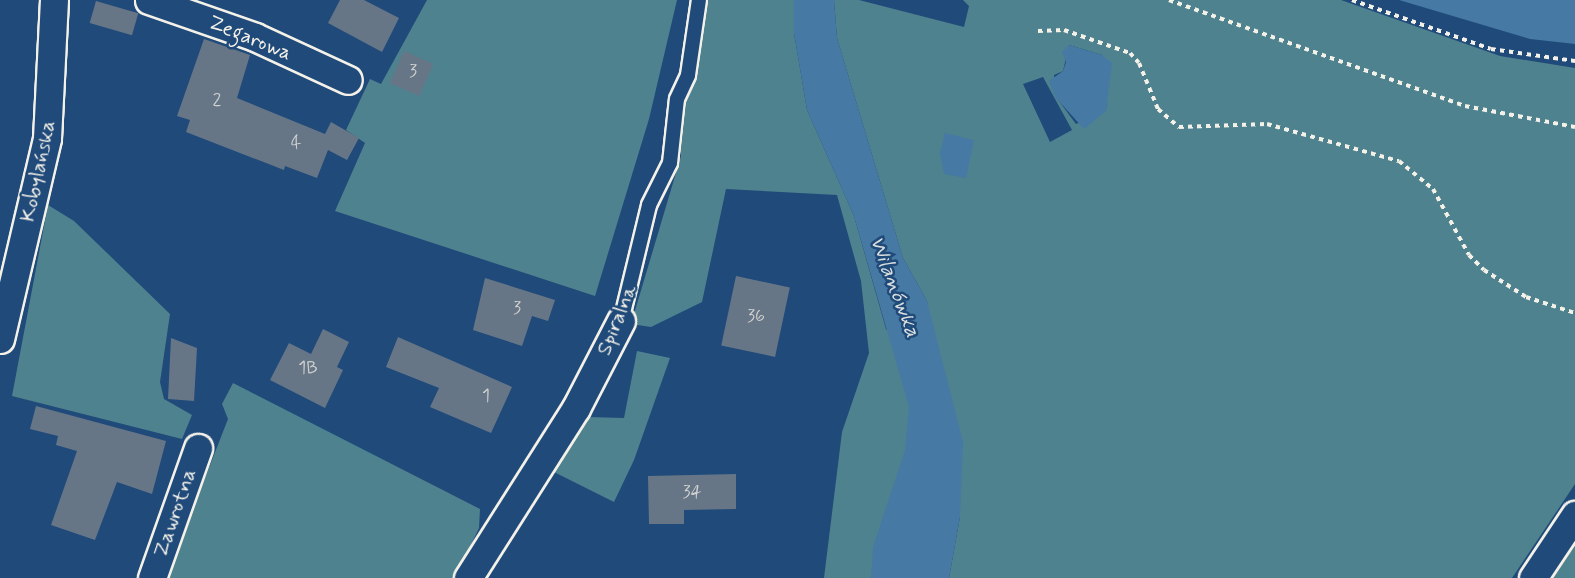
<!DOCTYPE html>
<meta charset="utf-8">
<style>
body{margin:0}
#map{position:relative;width:1575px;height:578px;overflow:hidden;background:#1f4a7a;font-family:Mynerve,sans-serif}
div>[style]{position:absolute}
.green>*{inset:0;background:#4f828f}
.water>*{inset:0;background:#4679a3}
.building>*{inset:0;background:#677687;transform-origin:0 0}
.path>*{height:4px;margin-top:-2px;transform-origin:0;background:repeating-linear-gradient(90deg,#f4f1e8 0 4.5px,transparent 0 9px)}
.roads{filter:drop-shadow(2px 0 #f4f1e8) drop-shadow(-2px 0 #f4f1e8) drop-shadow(0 2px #f4f1e8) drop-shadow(0 -2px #f4f1e8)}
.lane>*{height:14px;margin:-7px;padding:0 7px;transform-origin:7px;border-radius:7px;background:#1f4a7a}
.street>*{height:27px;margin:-13.5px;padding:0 13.5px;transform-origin:13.5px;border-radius:13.5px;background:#1f4a7a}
span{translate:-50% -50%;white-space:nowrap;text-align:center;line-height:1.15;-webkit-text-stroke:5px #1f4a7a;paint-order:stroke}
.number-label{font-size:18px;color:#d1d2d0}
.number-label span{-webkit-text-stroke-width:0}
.street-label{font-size:21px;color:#f4f1e8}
.water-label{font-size:22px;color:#dadfde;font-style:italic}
</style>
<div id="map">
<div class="green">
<i style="clip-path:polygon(427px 0,677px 0,649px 119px,595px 296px,335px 211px,365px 143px,346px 130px,370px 79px,381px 84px)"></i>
<i style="clip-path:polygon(708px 0,794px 0,794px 33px,807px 110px,854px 216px,886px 329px,911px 354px,919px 383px,902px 578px,824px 578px,842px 432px,869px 353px,861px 281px,837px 195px,726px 189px,702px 302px,651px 327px,631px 324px,681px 156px,680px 102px,698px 68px)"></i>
<i style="clip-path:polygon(evenodd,834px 0,859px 0,964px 27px,969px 6px,963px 0,1341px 0,1500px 56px,1575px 68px,1575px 484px,1512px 578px,949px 578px,960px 517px,927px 301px,903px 258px,837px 38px,834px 0,1069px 45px,1102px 55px,1107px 92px,1106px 111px,1076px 124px,1056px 97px,1054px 75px,1063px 71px,1069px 45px,834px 0,1043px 77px,1072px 130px,1050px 142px,1023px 84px,1043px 77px)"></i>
<i style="clip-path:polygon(48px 205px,74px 221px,170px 314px,160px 382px,164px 399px,192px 415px,182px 439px,12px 396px)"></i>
<i style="clip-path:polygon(637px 351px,670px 358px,634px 460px,614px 502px,554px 472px,587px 417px,624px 418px)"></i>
<i style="clip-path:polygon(233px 383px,480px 509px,479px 528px,455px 578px,166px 578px,228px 419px,222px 404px)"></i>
<i style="clip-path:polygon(1575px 541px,1575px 578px,1553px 578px)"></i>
</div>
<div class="water">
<i style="clip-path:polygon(794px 0,834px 0,837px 38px,903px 258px,927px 301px,963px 442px,960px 517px,949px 578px,871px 578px,873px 547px,905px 450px,909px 407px,854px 216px,807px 110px,794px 33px)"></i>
<i style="clip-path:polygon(1399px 0,1575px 0,1575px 44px,1530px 39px)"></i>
<i style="clip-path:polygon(1069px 45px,1102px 55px,1112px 63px,1106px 111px,1084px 129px,1056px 98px,1049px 81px,1063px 71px,1066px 62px,1062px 52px)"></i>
<i style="clip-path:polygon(945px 133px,974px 140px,966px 178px,944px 174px,940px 154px)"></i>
</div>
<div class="building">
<i style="clip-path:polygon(340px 0,364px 0,399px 18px,382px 52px,328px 23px)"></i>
<i style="left:96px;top:1px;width:44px;height:23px;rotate:16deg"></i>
<i style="clip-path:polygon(204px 39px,250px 55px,237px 98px,325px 134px,331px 122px,359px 138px,347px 160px,328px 150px,317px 178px,285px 166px,284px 170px,186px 132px,190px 120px,177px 116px)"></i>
<i style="left:404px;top:51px;width:32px;height:35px;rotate:24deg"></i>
<i style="left:736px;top:276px;width:55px;height:71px;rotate:12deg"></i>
<i style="clip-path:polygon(485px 278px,555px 300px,548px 321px,532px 316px,522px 346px,473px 330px)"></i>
<i style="clip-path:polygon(323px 329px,349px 342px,337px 367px,343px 370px,325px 408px,270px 380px,289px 343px,311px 354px)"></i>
<i style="clip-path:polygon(398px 337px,512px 387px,491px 433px,430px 407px,439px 388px,386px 367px)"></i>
<i style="clip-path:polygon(171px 338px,197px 348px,194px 401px,168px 399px)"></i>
<i style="clip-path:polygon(36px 406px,166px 441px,152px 494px,117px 482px,95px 540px,51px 525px,77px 451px,56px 445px,58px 436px,30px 429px)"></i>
<i style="clip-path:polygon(736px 474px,736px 509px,684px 510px,684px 524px,649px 524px,648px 476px)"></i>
</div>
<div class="path">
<i style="left:1169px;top:0;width:314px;rotate:19.7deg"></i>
<i style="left:1465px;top:106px;width:112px;rotate:10.8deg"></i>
<i style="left:1352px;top:0;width:147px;rotate:19.4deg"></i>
<i style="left:1491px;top:49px;width:85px;rotate:8.1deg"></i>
<i style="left:1038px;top:31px;width:26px;rotate:-2deg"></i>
<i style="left:1064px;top:30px;width:70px;rotate:19.2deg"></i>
<i style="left:1130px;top:53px;width:13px;rotate:48deg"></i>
<i style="left:1139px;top:63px;width:50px;rotate:67.6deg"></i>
<i style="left:1158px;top:109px;width:28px;rotate:41deg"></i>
<i style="left:1179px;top:127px;width:88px;rotate:-2deg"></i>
<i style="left:1267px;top:124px;width:137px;rotate:15.7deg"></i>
<i style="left:1399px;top:161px;width:44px;rotate:39.5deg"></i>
<i style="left:1433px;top:189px;width:75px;rotate:61.4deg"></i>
<i style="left:1469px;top:255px;width:21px;rotate:45deg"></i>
<i style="left:1484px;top:270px;width:50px;rotate:32.7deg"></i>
<i style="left:1526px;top:297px;width:52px;rotate:18.1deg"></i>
</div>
<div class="roads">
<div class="lane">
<i style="left:621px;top:321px;width:119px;rotate:-76.4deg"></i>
<i style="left:649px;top:205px;width:47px;rotate:-63.4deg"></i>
<i style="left:670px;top:163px;width:64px;rotate:-83.8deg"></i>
<i style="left:677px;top:99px;width:26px;rotate:-65deg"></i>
<i style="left:688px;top:75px;width:76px;rotate:-81.7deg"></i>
</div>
<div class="street">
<i style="left:149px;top:0;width:112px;rotate:19.2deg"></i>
<i style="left:255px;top:37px;width:102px;rotate:24.8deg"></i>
<i style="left:0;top:339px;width:206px;rotate:-76.8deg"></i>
<i style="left:47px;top:138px;width:138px;rotate:-87.1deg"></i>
<i style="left:152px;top:578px;width:138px;rotate:-70.5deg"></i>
<i style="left:468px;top:578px;width:201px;rotate:-57.6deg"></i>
<i style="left:576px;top:408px;width:98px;rotate:-62.7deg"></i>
<i style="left:1533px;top:578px;width:76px;rotate:-56.3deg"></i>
</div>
</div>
<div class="number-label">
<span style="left:413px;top:71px">3</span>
<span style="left:217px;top:100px">2</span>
<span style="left:296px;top:143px">4</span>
<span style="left:517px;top:308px">3</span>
<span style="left:756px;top:316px">36</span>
<span style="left:308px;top:368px">1B</span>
<span style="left:486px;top:396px">1</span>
<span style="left:692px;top:492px">34</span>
</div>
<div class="street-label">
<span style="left:250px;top:38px;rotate:22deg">Zegarowa</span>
<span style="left:38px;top:171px;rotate:-78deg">Kobylańska</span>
<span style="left:617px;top:320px;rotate:-68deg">Spiralna</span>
<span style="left:175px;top:513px;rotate:-71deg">Zawrotna</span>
</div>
<div class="water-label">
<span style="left:894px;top:287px;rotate:69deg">Wilanówka</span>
</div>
</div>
